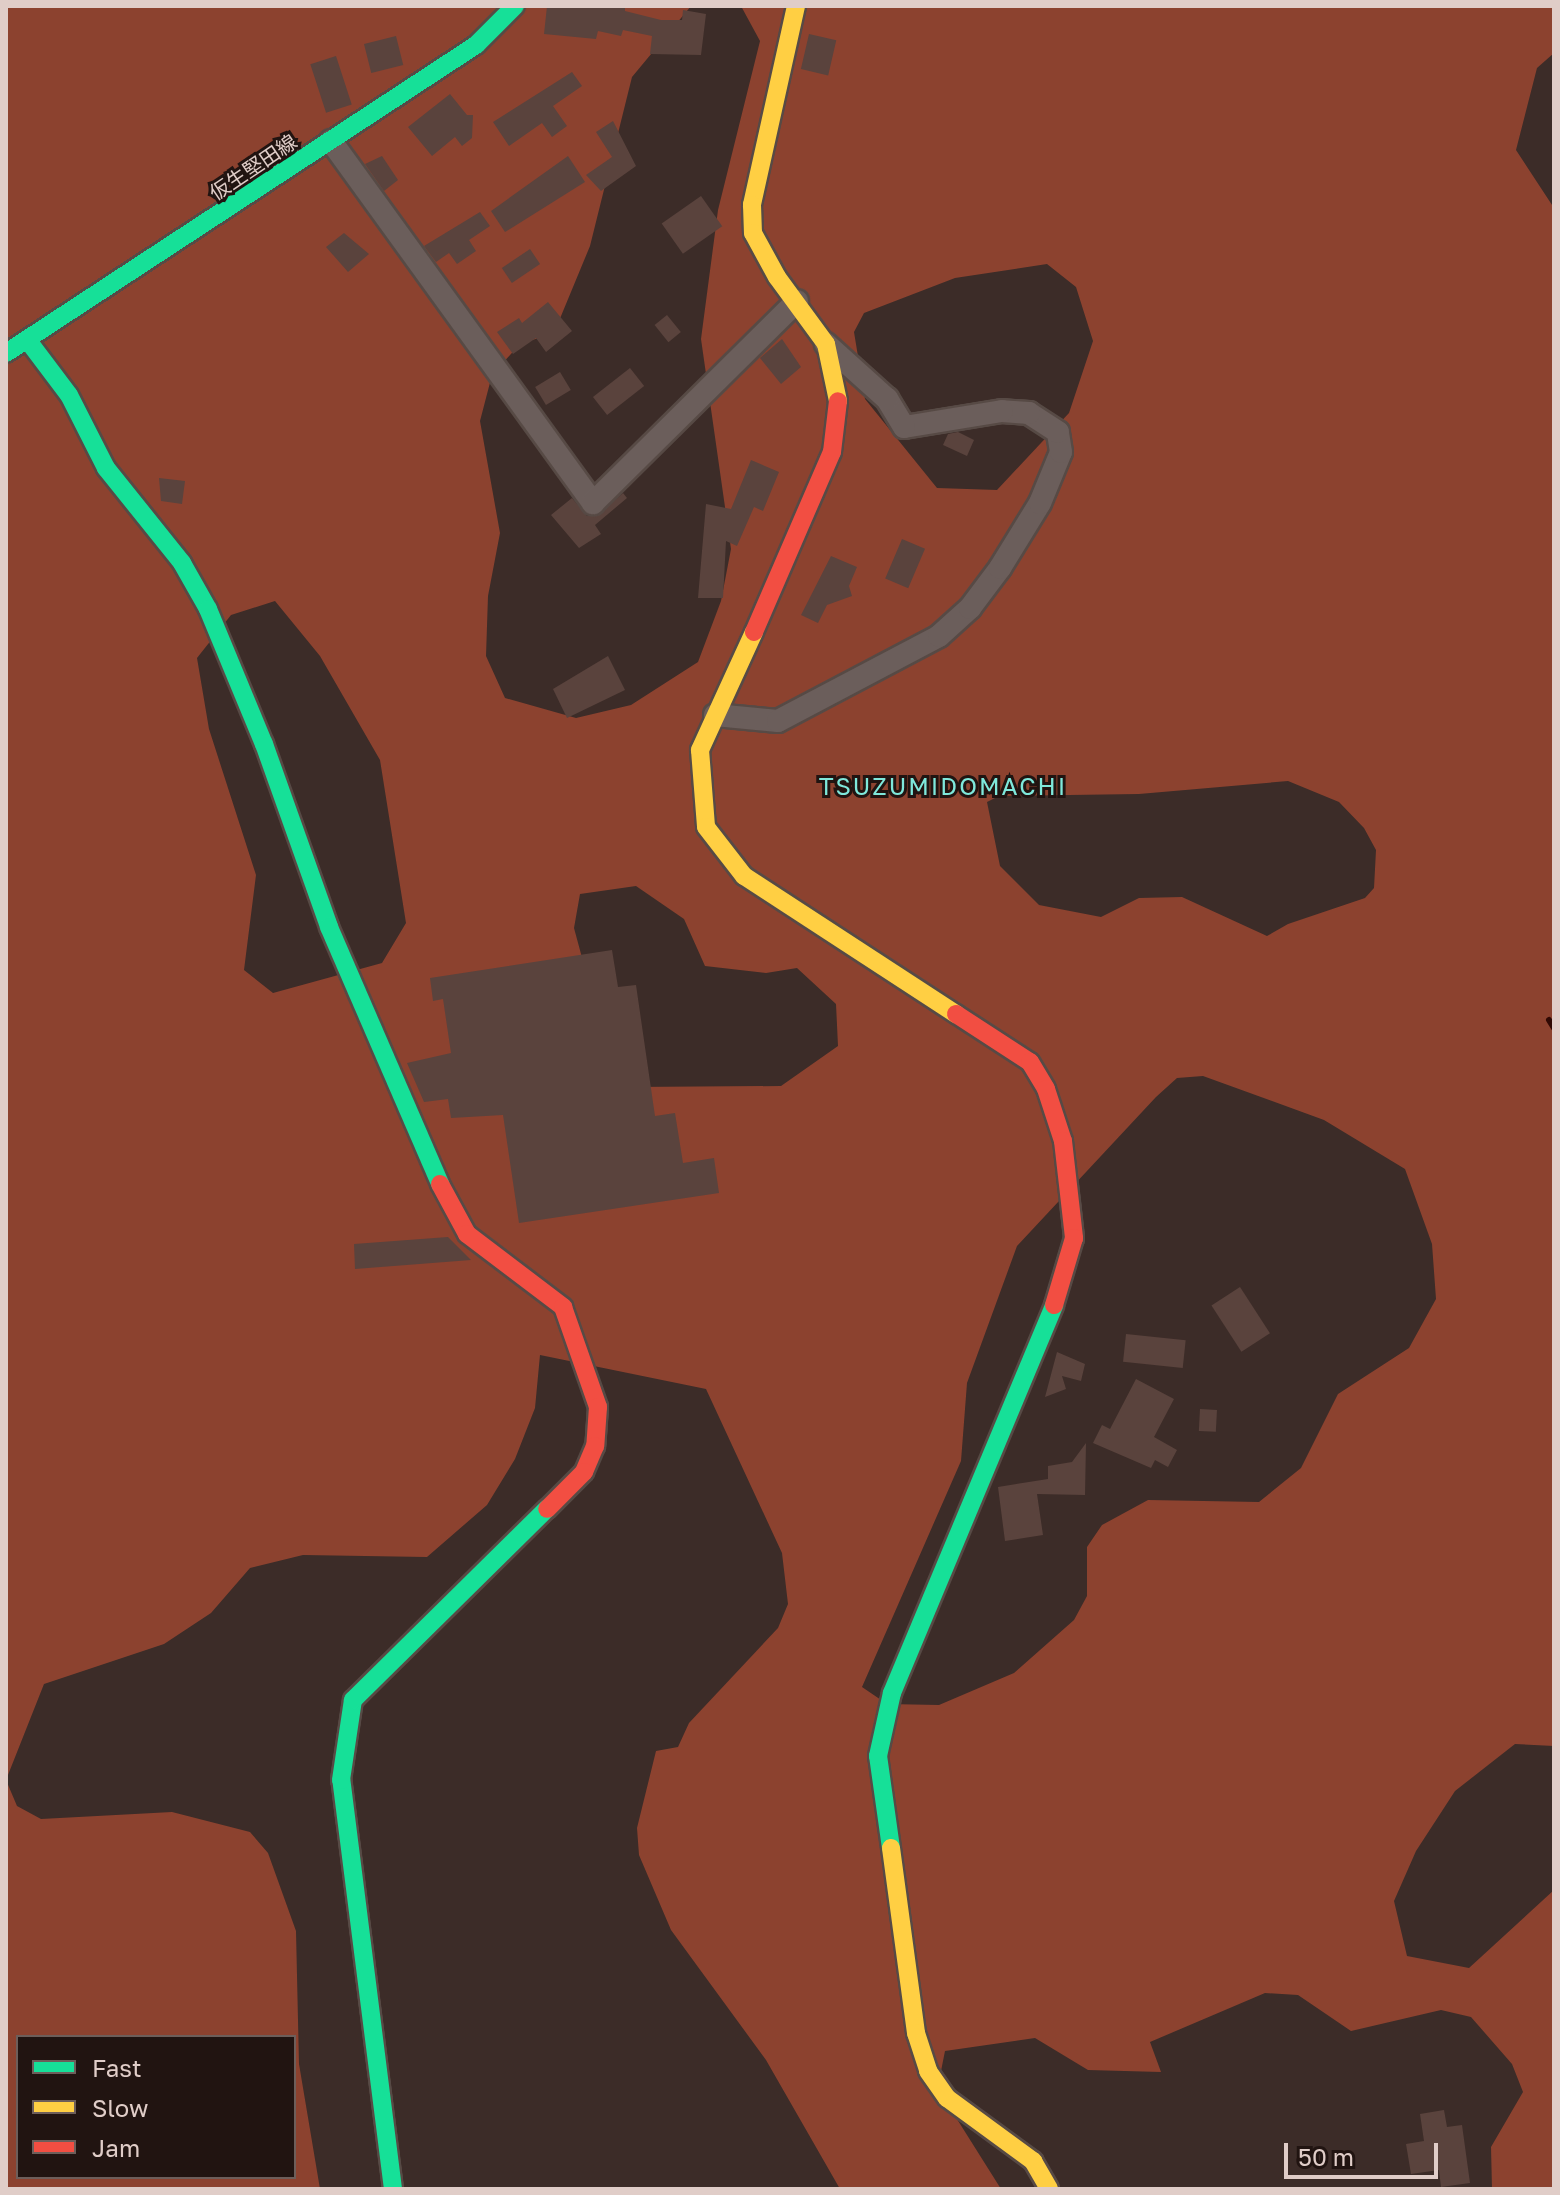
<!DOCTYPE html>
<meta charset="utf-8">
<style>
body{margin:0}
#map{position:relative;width:1560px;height:2195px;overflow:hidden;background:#3c2c28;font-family:"Golos Text","Noto Sans JP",sans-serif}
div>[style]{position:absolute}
.forest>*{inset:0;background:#8c422f}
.stream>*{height:6px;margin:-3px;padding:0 3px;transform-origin:3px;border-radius:3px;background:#300904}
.building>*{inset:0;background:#5a433d;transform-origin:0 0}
.roads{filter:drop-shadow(2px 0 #574a45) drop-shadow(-2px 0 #574a45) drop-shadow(0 2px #574a45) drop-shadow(0 -2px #574a45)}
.street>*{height:22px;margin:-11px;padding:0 11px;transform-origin:11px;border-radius:11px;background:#6b5e5b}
.fast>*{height:18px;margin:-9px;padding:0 9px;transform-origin:9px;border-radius:9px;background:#16e098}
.slow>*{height:18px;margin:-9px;padding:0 9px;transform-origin:9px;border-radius:9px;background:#ffcf43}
.jam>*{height:18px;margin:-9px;padding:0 9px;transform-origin:9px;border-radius:9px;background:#f24e42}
span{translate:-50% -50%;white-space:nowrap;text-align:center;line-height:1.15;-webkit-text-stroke:6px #211411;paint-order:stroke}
.street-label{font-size:20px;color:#e0cdc8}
.quarter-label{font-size:24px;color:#7fe8db;letter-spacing:2px}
.frame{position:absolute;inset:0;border:8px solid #e0cdc8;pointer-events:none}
.legend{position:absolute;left:16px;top:2035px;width:280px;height:144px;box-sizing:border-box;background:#211411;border:2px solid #6d5e5a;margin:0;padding:10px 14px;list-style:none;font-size:24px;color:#e0cdc8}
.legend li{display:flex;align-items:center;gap:16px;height:40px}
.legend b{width:40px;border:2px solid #6d5e5a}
.scale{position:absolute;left:1284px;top:2143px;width:154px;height:36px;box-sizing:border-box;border:4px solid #e0cdc8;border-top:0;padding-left:10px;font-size:24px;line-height:28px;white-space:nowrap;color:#e0cdc8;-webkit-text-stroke:6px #211411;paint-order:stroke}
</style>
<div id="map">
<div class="forest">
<i style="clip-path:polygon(evenodd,6px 6px,691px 6px,632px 77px,590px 246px,554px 333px,520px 344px,492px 375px,480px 421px,500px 533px,488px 596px,486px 656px,505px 698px,576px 718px,631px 705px,698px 662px,721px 601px,731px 549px,701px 339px,718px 210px,760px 41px,741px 6px,1554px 6px,1554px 53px,1537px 68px,1516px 150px,1554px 208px,1554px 1746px,1515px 1744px,1455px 1791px,1416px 1851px,1394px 1901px,1407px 1956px,1469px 1968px,1554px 1890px,1554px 2189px,1492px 2189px,1491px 2147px,1523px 2092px,1512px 2064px,1471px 2017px,1441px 2010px,1351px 2031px,1298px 1995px,1265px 1993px,1150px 2042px,1161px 2072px,1088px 2070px,1035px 2038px,945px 2051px,939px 2081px,950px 2108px,1001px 2189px,840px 2189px,766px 2060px,671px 1930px,639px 1855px,637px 1828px,656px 1751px,678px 1747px,689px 1723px,778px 1628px,788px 1604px,782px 1553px,706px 1389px,540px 1355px,535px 1408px,515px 1459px,487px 1505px,427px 1557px,303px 1555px,250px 1568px,211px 1613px,164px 1644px,44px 1684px,6px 1780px,17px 1806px,41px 1819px,172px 1812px,250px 1832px,268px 1853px,296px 1931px,299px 2064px,320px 2189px,6px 2189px,6px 6px,1047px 264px,1076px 287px,1093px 341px,1069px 413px,997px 490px,937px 488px,865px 399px,854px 332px,864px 313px,955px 278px,1047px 264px,6px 6px,275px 601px,320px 656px,380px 760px,406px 923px,382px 963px,273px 993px,244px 970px,256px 875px,209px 729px,197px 658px,231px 615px,275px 601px,6px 6px,1288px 781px,1339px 802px,1364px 828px,1376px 850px,1374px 888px,1365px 898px,1288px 924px,1267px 936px,1182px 897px,1139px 898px,1101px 917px,1039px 905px,1000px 866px,987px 802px,999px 796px,1139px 794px,1288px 781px,6px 6px,636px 886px,684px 919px,705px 966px,766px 973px,797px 968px,836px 1004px,838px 1046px,781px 1086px,631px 1087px,598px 1017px,574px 928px,580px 894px,636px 886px,6px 6px,1203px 1076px,1324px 1120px,1405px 1169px,1432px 1244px,1436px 1299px,1409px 1348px,1338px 1394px,1301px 1468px,1259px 1502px,1148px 1500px,1102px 1525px,1087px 1547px,1087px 1596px,1074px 1620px,1014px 1673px,939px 1705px,887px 1704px,862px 1687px,961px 1461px,967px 1383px,1017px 1246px,1156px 1097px,1177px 1078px,1203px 1076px,6px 6px,18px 2037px,294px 2037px,294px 2177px,18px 2177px,18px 2037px)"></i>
</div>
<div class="stream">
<i style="left:1549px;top:1020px;width:9px;rotate:58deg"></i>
</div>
<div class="building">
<i style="clip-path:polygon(547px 6px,625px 6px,625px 11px,661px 20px,682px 20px,683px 10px,706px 14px,701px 55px,650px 54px,652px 36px,623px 30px,621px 36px,598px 31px,596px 39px,544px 34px)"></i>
<i style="left:809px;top:34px;width:28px;height:36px;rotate:13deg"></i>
<i style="left:396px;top:36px;width:30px;height:33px;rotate:76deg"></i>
<i style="left:336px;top:56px;width:51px;height:27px;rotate:72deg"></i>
<i style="clip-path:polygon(572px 72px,582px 86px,553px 106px,567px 126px,552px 137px,542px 123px,509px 146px,493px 122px)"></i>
<i style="clip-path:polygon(450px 94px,467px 115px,473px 115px,472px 138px,462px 146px,455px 137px,432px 156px,408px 127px)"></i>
<i style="clip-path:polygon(613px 121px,636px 166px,601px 191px,586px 175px,612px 157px,596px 132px)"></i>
<i style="clip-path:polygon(382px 156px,398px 180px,384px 191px,365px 164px)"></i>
<i style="clip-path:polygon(568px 156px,585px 182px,505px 232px,491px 211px)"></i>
<i style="left:701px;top:196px;width:37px;height:48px;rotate:55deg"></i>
<i style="clip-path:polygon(480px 212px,490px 226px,469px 240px,476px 251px,457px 264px,449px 253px,436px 262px,424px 246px)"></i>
<i style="clip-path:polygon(344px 233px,369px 254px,348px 272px,326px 247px)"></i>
<i style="left:530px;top:249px;width:18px;height:34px;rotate:56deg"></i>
<i style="clip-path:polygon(548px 302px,572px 331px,546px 352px,536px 338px,513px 354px,497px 332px,519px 318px,522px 323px)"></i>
<i style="left:667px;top:315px;width:22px;height:16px;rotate:51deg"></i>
<i style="clip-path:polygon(782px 339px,801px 367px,781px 384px,760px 358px)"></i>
<i style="left:630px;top:368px;width:23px;height:47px;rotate:52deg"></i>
<i style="left:560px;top:372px;width:21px;height:29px;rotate:59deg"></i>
<i style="clip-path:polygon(958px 432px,974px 440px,967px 456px,943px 445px,948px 434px)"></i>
<i style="clip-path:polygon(751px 460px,779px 472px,763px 511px,754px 507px,737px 546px,726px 541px,723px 598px,698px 598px,706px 504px,731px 509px)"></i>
<i style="clip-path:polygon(159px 478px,185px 481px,182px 504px,161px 501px)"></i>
<i style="clip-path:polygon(623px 493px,627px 498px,595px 525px,601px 534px,579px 548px,551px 515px,572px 498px,587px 516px,597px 516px)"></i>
<i style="left:902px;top:539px;width:25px;height:43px;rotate:23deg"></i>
<i style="clip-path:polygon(831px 556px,857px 567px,849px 586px,852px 596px,827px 605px,818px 623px,801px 615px)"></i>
<i style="clip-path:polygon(608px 656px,625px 690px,567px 718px,553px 689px)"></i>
<i style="clip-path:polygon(612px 950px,618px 987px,636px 985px,655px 1116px,675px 1113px,683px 1163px,714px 1158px,719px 1193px,519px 1223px,503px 1115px,451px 1118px,448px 1099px,424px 1102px,407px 1063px,451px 1053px,443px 999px,433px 1001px,430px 978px)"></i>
<i style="clip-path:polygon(448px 1237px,471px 1260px,355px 1269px,354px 1244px)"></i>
<i style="left:1240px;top:1287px;width:55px;height:34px;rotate:57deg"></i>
<i style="left:1126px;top:1334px;width:60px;height:28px;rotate:6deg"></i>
<i style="clip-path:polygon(1057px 1352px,1085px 1364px,1081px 1381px,1062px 1376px,1066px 1389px,1045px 1397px)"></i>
<i style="clip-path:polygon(1136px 1379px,1174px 1399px,1154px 1437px,1177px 1450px,1168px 1467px,1155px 1460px,1151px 1468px,1093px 1443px,1102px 1425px,1110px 1429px)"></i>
<i style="left:1200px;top:1409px;width:17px;height:22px;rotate:3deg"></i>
<i style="clip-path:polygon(1086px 1443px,1085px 1495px,1037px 1494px,1043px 1535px,1005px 1541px,998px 1487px,1048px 1479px,1048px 1466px,1072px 1462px)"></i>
<i style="clip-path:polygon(1444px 2110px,1447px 2127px,1462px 2125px,1470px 2183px,1441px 2187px,1439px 2170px,1411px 2174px,1406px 2144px,1424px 2141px,1420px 2114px)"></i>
</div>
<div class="roads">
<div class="street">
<i style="left:331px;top:141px;width:447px;rotate:54.1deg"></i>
<i style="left:593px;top:503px;width:287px;rotate:-44.7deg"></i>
<i style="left:715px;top:715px;width:63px;rotate:5.4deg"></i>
<i style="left:778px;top:721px;width:182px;rotate:-27.8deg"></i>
<i style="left:939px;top:636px;width:42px;rotate:-42.1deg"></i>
<i style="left:970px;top:608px;width:50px;rotate:-53.1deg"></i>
<i style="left:1000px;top:568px;width:76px;rotate:-58.4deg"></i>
<i style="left:1040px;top:503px;width:55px;rotate:-67.6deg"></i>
<i style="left:1061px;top:452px;width:20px;rotate:-99deg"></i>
<i style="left:1058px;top:432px;width:35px;rotate:-147deg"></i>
<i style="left:1029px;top:413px;width:27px;rotate:-176deg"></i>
<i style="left:1002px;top:411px;width:99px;rotate:170.7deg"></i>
<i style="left:904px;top:427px;width:33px;rotate:-121deg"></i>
<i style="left:887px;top:399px;width:82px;rotate:-138deg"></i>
</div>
<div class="fast">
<i style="left:29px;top:342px;width:66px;rotate:53deg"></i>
<i style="left:69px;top:395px;width:82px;rotate:63.1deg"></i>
<i style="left:106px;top:468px;width:122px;rotate:51.3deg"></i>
<i style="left:182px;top:563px;width:53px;rotate:60.5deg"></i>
<i style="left:208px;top:609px;width:146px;rotate:67.5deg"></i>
<i style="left:264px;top:744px;width:194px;rotate:70.4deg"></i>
<i style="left:329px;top:927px;width:280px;rotate:66.6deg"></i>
<i style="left:6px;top:353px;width:562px;rotate:-33.24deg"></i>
<i style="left:476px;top:45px;width:55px;rotate:-45deg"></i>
<i style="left:891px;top:1848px;width:93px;rotate:-98deg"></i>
<i style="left:878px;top:1756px;width:65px;rotate:-77.5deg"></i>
<i style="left:892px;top:1693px;width:420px;rotate:-67.3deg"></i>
<i style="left:393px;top:2189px;width:412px;rotate:-97.2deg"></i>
<i style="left:341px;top:1780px;width:81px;rotate:-81.5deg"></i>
<i style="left:353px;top:1700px;width:272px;rotate:-44.6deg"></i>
</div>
<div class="slow">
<i style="left:796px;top:6px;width:204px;rotate:102.5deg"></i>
<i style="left:752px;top:205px;width:28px;rotate:88deg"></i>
<i style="left:753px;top:233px;width:50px;rotate:61.4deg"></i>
<i style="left:777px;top:277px;width:83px;rotate:53.8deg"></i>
<i style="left:826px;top:344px;width:58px;rotate:78.1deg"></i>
<i style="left:754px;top:632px;width:130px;rotate:114.6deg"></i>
<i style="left:700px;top:750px;width:77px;rotate:85.5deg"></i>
<i style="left:706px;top:827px;width:62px;rotate:52.2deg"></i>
<i style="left:744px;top:876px;width:253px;rotate:33.1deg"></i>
<i style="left:891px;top:1848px;width:187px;rotate:82.3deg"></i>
<i style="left:916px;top:2033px;width:40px;rotate:72deg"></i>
<i style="left:928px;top:2071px;width:33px;rotate:55deg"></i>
<i style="left:947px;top:2098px;width:107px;rotate:36.2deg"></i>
<i style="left:1033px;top:2161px;width:32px;rotate:60deg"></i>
</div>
<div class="jam">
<i style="left:754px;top:632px;width:196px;rotate:-66.6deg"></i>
<i style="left:832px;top:452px;width:51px;rotate:-83.3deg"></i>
<i style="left:956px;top:1014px;width:88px;rotate:33deg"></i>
<i style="left:1030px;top:1062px;width:31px;rotate:59deg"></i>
<i style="left:1046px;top:1089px;width:55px;rotate:71.9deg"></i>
<i style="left:1063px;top:1141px;width:98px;rotate:83.5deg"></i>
<i style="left:1074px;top:1238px;width:70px;rotate:106.6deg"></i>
<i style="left:440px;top:1184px;width:57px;rotate:61.6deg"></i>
<i style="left:467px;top:1234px;width:121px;rotate:37.2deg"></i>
<i style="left:563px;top:1307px;width:106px;rotate:70.7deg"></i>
<i style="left:598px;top:1407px;width:39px;rotate:94deg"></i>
<i style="left:595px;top:1446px;width:28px;rotate:113deg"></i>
<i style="left:584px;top:1472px;width:52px;rotate:135deg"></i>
</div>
</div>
<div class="street-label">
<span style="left:253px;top:167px;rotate:-34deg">仮生堅田線</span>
</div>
<div class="quarter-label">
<span style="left:943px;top:786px">TSUZUMIDOMACHI</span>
</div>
<div class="frame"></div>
<ul class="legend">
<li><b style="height:10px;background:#16e098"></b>Fast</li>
<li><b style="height:10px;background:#ffcf43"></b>Slow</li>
<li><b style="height:10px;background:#f24e42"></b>Jam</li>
</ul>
<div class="scale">50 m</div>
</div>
